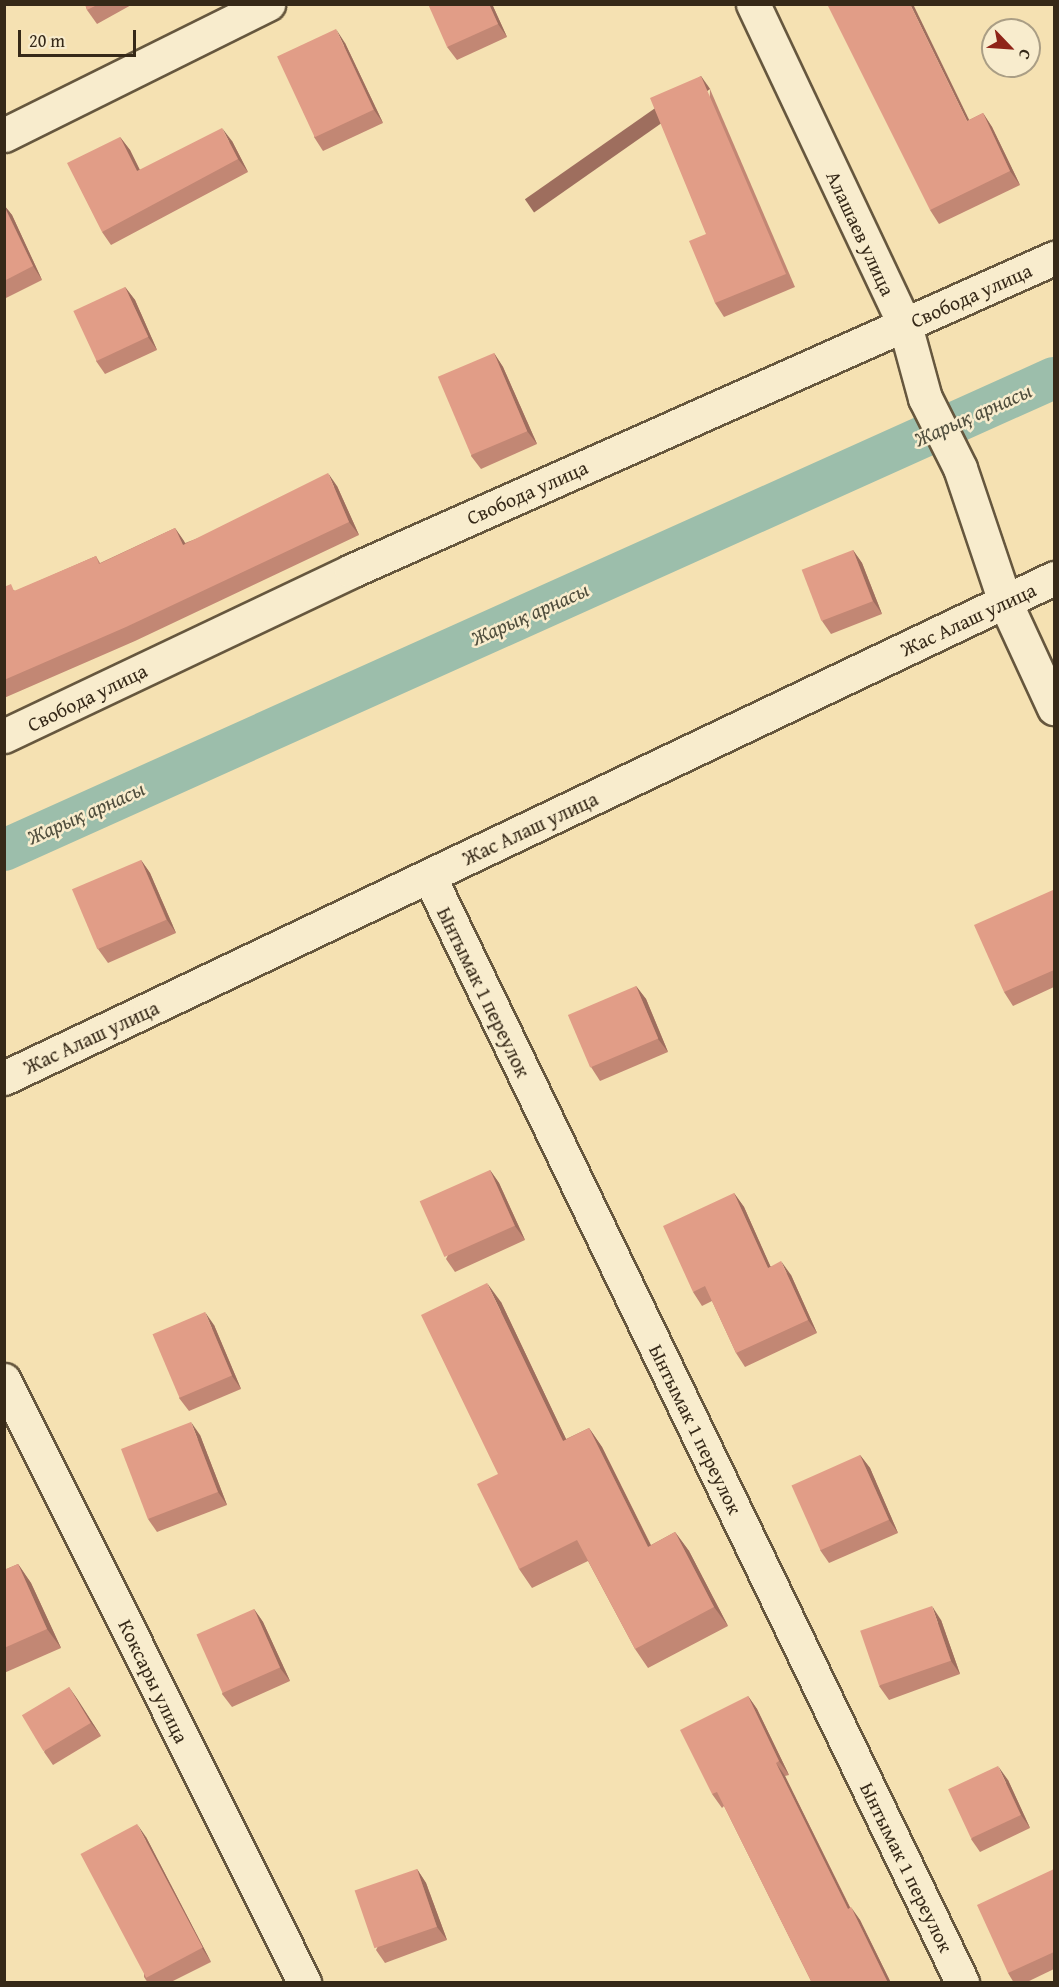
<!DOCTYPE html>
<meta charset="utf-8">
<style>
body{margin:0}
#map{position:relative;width:1059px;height:1987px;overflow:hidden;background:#f5e1b2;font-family:"Gentium Book Plus",serif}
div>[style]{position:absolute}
.canal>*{height:42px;margin:-21px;padding:0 21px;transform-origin:21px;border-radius:21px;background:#9cbeab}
.roads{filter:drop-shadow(2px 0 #66573e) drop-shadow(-2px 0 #66573e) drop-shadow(0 2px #66573e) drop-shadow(0 -2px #66573e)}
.minor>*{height:33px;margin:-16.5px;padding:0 16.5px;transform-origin:16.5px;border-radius:16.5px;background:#f8eccd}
.wall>*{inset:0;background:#c28774}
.shaded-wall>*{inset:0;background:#9e6e5e;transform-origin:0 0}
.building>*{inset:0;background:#e19d87;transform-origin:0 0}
span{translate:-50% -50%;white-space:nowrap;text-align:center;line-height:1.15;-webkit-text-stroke:5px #f8eccd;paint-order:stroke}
.street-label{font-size:20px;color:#362918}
.water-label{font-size:21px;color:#504e3d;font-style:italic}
.frame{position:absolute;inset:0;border:6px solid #362918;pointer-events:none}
.north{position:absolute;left:981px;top:18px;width:60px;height:60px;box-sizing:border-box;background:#f8eccd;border:2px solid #aa9e85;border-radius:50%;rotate:115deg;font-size:16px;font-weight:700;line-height:24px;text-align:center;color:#362918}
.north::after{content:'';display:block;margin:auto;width:21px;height:27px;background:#8f2418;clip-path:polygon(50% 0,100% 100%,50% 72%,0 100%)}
.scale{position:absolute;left:18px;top:30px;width:118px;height:27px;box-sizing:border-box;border:3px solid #362918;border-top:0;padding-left:8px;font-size:18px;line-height:21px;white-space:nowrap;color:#362918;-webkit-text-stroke:4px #f8eccd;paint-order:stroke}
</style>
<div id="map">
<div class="canal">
<i style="left:4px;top:850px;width:1151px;rotate:-24.21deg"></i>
</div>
<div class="roads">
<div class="minor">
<i style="left:753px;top:4px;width:355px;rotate:64.7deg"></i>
<i style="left:905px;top:325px;width:76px;rotate:74.7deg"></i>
<i style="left:925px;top:398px;width:78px;rotate:63.4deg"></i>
<i style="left:960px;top:468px;width:141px;rotate:71.4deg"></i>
<i style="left:1005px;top:602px;width:117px;rotate:65.2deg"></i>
<i style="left:4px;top:135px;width:295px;rotate:-26.4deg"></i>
<i style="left:4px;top:736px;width:384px;rotate:-25.4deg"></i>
<i style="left:351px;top:571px;width:770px;rotate:-24deg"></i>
<i style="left:429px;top:876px;width:1228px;rotate:64.27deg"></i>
<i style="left:4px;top:1078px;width:1163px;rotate:-25.46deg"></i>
<i style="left:4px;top:1380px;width:673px;rotate:63.51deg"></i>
</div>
</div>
<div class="wall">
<i style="clip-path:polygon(85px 4px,133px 4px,97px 24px,87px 10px)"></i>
<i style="clip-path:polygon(492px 4px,507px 37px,457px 60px,447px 47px)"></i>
<i style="clip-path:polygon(345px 43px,383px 123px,323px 151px,314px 137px)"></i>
<i style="clip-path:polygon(710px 89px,795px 287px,724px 317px,715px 303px,706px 234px)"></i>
<i style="clip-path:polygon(983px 113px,992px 127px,1020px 185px,939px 224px,930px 210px,969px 120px)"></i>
<i style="clip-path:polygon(120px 137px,130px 150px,140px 170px,232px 141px,248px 172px,111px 245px,102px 232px)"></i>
<i style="clip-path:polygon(4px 205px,12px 215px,42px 280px,4px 299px)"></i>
<i style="clip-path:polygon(125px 287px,135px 300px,157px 350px,105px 374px,96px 361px)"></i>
<i style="clip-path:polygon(494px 353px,503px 367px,537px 444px,481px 469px,471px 456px)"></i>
<i style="clip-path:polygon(337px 486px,359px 535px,135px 641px,4px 698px,4px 587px,16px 591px,96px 556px,100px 563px,175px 528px,185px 543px)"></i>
<i style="clip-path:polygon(853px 550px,862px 563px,882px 614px,831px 634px,822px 621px)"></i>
<i style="clip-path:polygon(141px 860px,150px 873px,176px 933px,108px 963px,98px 949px)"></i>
<i style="clip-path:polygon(1054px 892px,1054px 987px,1013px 1006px,1004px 992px)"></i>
<i style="clip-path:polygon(636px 986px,646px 999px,668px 1052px,600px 1081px,591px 1067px)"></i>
<i style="clip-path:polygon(490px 1170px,499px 1183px,525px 1240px,455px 1272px,446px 1259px)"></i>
<i style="clip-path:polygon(734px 1193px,744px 1207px,770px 1266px,791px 1275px,817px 1333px,745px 1367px,736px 1353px,712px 1301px,702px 1306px,693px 1292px)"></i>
<i style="clip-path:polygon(501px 1302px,566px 1439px,589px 1428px,602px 1447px,651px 1545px,675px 1532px,689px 1551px,728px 1626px,648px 1668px,635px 1649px,588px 1561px,532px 1588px,519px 1569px,498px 1474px)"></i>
<i style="clip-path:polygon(214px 1325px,241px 1389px,189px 1411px,179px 1398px)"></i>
<i style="clip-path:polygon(200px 1435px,227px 1505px,157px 1532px,148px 1519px)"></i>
<i style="clip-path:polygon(860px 1455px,870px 1468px,898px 1533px,829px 1563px,820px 1550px)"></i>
<i style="clip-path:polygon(18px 1564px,31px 1583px,61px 1648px,4px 1673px,4px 1570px)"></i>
<i style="clip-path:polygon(254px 1609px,263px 1622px,290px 1681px,232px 1707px,222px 1694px)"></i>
<i style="clip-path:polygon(941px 1620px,960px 1674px,889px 1700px,879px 1686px)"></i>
<i style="clip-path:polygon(69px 1687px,101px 1736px,53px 1765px,44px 1752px)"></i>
<i style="clip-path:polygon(748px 1696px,757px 1709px,789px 1775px,785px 1776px,850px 1907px,860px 1920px,891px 1983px,812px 1983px,724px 1806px,722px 1808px,712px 1794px)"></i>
<i style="clip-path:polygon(1008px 1780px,1030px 1828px,980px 1852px,971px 1839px)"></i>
<i style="clip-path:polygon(146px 1837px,211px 1962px,169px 1983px,148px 1983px,144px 1977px)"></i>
<i style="clip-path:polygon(417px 1869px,426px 1883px,447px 1940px,385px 1963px,376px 1950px)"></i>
<i style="clip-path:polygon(1054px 1869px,1054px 1969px,1025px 1983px,1014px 1983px,1008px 1973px)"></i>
</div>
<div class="shaded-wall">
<i style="clip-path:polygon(489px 4px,492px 4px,507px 37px,498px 24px)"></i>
<i style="clip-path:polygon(910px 4px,913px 4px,976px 134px,967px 121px)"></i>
<i style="clip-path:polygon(336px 29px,345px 43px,383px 123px,374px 110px)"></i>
<i style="left:701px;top:76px;width:16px;height:215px;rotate:55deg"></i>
<i style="clip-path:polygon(983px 113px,992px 127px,1020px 185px,1010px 171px)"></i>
<i style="clip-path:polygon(222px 128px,232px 141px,248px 172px,238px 159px)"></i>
<i style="clip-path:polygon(120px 137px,130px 150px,147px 185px,137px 171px)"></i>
<i style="clip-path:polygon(4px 205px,12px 215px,42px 280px,33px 266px)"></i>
<i style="clip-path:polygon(125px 287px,135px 300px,157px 350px,148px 337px)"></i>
<i style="clip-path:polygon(494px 353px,503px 367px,537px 444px,527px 431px)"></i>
<i style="clip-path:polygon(328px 473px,337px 486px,359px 535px,349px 522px)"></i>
<i style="clip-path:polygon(175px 528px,184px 541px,192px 558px,183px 545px)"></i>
<i style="clip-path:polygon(853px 550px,862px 563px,882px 614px,873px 601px)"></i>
<i style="clip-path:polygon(141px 860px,150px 873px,176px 933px,167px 920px)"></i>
<i style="clip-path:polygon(636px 986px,646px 999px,668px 1052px,658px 1039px)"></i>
<i style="clip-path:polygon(490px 1170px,499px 1183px,525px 1240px,515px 1226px)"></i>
<i style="clip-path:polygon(734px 1193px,744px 1207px,777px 1281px,768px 1268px)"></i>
<i style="clip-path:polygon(781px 1261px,791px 1275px,817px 1333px,808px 1320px)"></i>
<i style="clip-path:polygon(487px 1283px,501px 1302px,576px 1460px,563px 1441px)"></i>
<i style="clip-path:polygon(205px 1312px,214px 1325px,241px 1389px,232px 1376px)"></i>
<i style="clip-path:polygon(191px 1422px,200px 1435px,227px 1505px,218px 1492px)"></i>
<i style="clip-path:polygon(589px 1428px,602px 1447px,661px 1566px,648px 1547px)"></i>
<i style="clip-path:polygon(860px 1455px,870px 1468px,898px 1533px,889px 1520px)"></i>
<i style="clip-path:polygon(675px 1532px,689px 1551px,728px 1626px,714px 1607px)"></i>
<i style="clip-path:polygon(18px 1564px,31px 1583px,61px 1648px,47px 1629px)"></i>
<i style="clip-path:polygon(932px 1606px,941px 1620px,960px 1674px,951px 1661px)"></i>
<i style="clip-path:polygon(254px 1609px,263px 1622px,290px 1681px,280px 1668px)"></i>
<i style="clip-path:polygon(69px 1687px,78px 1700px,101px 1736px,91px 1723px)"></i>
<i style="clip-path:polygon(748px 1696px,757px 1709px,789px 1775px,779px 1761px)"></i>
<i style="clip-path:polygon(776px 1763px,785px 1776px,857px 1922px,848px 1909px)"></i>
<i style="clip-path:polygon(998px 1766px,1008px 1780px,1030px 1828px,1021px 1815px)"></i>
<i style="clip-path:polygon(137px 1824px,146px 1837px,211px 1962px,202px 1948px)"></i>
<i style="clip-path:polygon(417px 1869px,426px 1883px,447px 1940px,437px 1927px)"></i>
<i style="clip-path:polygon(851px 1907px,860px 1920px,891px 1983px,888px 1983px)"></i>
</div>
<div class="building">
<i style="clip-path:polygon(85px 4px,99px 4px,87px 10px)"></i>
<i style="clip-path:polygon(428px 4px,489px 4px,498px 24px,447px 47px)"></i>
<i style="clip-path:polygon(827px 4px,910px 4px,967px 121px,983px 113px,1010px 171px,930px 210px)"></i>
<i style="left:336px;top:29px;width:89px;height:65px;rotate:65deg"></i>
<i style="clip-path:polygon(701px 76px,786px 274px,715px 303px,689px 241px,706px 234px,650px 98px)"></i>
<i style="clip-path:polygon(222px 128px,238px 159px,102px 232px,67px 163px,120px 137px,137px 171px)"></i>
<i style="clip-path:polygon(4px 206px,33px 266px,4px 281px)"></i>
<i style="left:125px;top:287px;width:55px;height:57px;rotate:65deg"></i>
<i style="left:494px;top:353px;width:85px;height:61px;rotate:67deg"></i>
<i style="clip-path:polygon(328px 473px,349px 522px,126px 627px,4px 680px,4px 587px,11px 584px,14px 591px,96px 556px,99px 564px,175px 528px,183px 545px)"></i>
<i style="left:853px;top:550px;width:55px;height:55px;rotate:69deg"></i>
<i style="left:141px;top:860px;width:65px;height:75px;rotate:67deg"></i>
<i style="clip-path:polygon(1053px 890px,1054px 894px,1054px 970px,1004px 992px,974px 925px)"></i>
<i style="left:636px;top:986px;width:57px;height:74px;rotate:67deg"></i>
<i style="left:490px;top:1170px;width:61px;height:77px;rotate:66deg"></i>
<i style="clip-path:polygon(734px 1193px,768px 1268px,781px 1261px,808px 1320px,736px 1353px,705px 1286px,693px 1292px,663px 1226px)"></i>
<i style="clip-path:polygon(487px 1283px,563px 1441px,589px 1428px,648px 1547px,675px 1532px,714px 1607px,635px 1649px,577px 1540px,519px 1569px,477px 1484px,498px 1474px,421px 1315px)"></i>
<i style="left:205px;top:1312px;width:69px;height:57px;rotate:67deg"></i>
<i style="left:191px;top:1422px;width:75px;height:75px;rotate:69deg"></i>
<i style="left:860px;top:1455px;width:71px;height:75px;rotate:66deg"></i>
<i style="clip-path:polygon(18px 1564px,47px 1629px,4px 1648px,4px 1570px)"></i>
<i style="left:932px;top:1606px;width:58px;height:76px;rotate:71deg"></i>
<i style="left:254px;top:1609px;width:64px;height:63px;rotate:66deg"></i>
<i style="left:69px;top:1687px;width:42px;height:55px;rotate:59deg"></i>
<i style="clip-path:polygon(748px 1696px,779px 1761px,776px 1763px,848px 1909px,851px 1907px,888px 1983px,812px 1983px,717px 1792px,712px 1794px,680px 1730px)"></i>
<i style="left:998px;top:1766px;width:54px;height:55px;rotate:65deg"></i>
<i style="left:137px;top:1824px;width:140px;height:64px;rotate:62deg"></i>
<i style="left:417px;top:1869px;width:61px;height:66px;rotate:71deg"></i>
<i style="clip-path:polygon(1054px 1869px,1054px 1952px,1008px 1973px,977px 1905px)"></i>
</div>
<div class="street-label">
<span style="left:861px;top:233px;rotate:65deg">Алашаев улица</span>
<span style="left:971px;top:295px;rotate:-24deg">Свобода улица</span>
<span style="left:527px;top:492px;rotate:-24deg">Свобода улица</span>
<span style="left:968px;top:619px;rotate:-25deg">Жас Алаш улица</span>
<span style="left:87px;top:697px;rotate:-26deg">Свобода улица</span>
<span style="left:530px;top:828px;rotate:-25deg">Жас Алаш улица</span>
<span style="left:484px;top:992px;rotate:64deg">Ынтымак 1 переулок</span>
<span style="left:91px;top:1037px;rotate:-25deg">Жас Алаш улица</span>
<span style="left:696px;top:1429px;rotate:64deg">Ынтымак 1 переулок</span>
<span style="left:154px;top:1681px;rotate:64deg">Коксары улица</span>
<span style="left:907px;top:1867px;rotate:64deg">Ынтымак 1 переулок</span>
</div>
<div class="water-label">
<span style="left:973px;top:415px;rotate:-24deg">Жарық арнасы</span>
<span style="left:530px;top:614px;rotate:-24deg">Жарық арнасы</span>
<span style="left:86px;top:813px;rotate:-24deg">Жарық арнасы</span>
</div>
<div class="frame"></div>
<div class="north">С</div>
<div class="scale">20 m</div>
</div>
